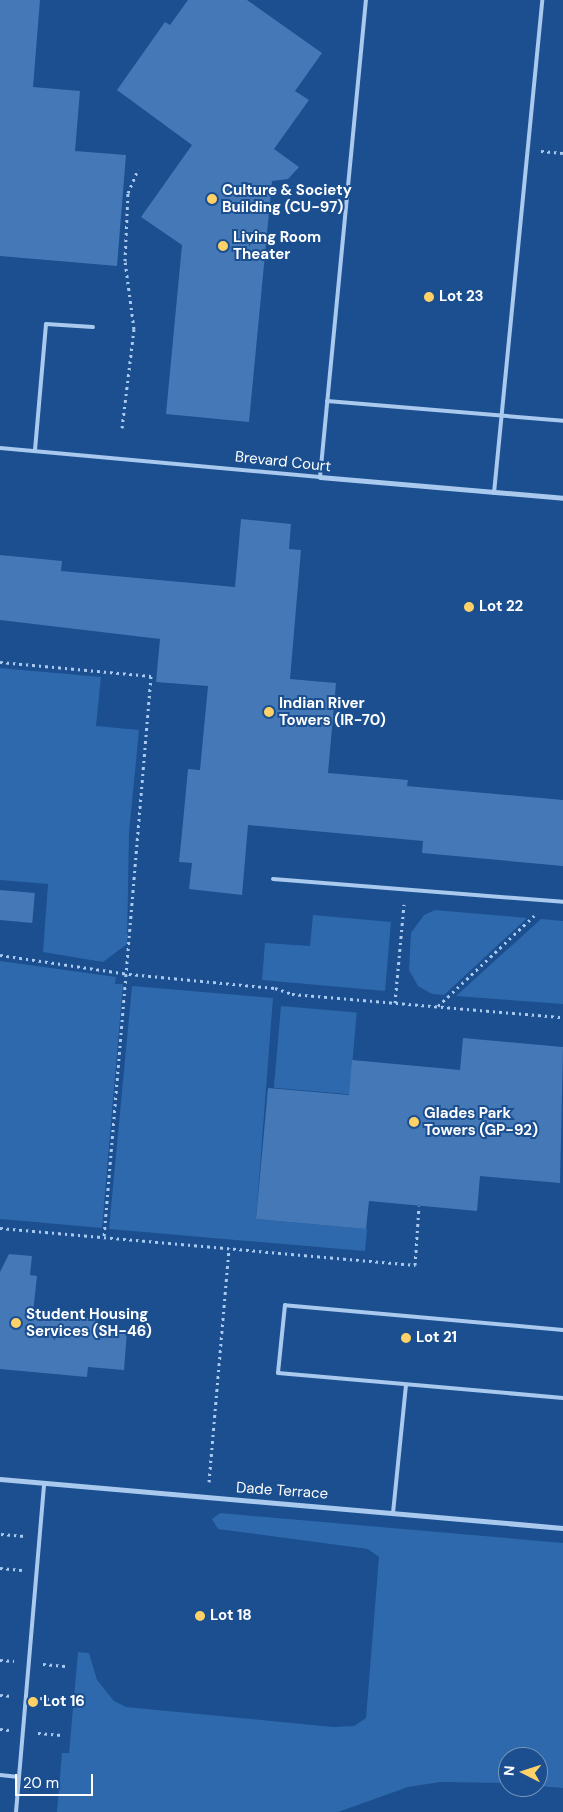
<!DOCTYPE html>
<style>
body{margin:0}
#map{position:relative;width:563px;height:1812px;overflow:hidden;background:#1b4f8f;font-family:"DM Sans",sans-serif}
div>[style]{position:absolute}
.green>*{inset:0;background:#2e69ad;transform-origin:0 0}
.building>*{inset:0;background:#4478b7;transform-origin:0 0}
.path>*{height:3px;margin-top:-1.5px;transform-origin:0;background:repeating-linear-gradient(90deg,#a9c9ee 0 2.5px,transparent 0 6.5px)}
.service>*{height:4px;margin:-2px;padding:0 2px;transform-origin:2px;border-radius:2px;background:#a9c9ee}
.minor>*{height:5px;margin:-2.5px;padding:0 2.5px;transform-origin:2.5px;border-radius:2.5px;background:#a9c9ee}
.dots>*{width:14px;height:14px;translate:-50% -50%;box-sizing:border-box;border:2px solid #1b4f8f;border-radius:50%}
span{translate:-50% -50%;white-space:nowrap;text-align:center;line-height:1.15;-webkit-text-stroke:4px #1b4f8f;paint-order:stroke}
.poi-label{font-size:15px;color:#fff;font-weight:700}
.left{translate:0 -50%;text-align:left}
.street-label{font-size:15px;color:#fff}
.north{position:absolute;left:498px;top:1747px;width:50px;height:50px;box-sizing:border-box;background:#1b4f8f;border:1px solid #7695bc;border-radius:50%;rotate:275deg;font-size:14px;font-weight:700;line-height:20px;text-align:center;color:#fff}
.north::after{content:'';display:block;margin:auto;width:18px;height:22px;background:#ffd166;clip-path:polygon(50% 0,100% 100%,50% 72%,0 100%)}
.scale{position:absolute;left:15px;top:1774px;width:78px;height:22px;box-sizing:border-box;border:2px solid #fff;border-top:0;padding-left:6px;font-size:15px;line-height:18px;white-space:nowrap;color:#fff;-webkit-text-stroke:4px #1b4f8f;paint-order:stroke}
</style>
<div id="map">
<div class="green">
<i style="clip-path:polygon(0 668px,101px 677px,96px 726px,139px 730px,129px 833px,127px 944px,103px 962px,43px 952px,48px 884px,0 880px)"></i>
<i style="clip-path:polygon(435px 910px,527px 918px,444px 995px,432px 994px,418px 986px,409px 970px,411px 933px,424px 915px)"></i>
<i style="clip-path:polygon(313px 915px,391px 922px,385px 991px,262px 980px,265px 943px,310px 946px)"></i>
<i style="clip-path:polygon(541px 919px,563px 921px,563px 1004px,456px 996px)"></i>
<i style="clip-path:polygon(0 961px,116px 977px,115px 984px,123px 984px,102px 1228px,0 1219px)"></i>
<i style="clip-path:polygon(132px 986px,273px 998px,256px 1219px,367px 1229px,365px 1251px,109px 1229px)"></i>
<i style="left:281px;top:1006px;width:76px;height:82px;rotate:5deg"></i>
<i style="clip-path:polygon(220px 1513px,563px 1543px,563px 1788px,538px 1786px,538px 1757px,508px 1757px,508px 1783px,440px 1782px,408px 1787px,338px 1812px,57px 1812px,62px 1753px,69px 1753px,78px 1652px,89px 1653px,97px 1680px,114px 1701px,126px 1707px,333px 1727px,354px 1726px,366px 1718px,379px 1557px,368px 1549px,218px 1529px,212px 1519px)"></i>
</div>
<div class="building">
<i style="clip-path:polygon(0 0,40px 0,33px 87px,80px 91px,75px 151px,126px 155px,117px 266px,0 256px)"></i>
<i style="clip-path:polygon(188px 0,247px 0,322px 53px,295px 91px,309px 100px,274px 149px,299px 167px,288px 179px,272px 181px,249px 422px,166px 414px,182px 245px,141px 217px,192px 145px,117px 90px,165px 22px,170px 25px)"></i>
<i style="clip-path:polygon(241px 519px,291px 524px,289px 549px,301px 550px,290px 679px,336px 683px,328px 773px,408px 780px,407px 786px,563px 800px,563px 866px,422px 853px,423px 841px,248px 825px,242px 895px,189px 889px,192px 863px,179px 862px,183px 822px,188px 769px,200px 770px,208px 686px,156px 682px,160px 639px,0 620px,0 555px,62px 561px,61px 571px,235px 587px)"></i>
<i style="left:0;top:890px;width:35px;height:30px;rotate:5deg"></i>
<i style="clip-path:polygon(463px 1038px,563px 1047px,560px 1183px,480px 1176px,477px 1211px,369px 1201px,366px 1229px,256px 1219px,268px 1088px,349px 1095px,352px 1060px,460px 1070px)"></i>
<i style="clip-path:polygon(9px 1254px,32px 1256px,30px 1275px,37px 1276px,33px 1313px,98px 1319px,97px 1328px,127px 1331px,124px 1370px,88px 1367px,87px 1377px,0 1369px,0 1272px)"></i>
</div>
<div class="path">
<i style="left:541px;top:151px;width:22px;rotate:5deg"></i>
<i style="left:122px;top:428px;width:100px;rotate:-83.1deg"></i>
<i style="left:134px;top:329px;width:69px;rotate:-97.5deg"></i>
<i style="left:125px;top:261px;width:68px;rotate:-87.5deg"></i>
<i style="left:128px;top:193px;width:26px;rotate:-67deg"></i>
<i style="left:0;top:662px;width:152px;rotate:5.3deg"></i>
<i style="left:151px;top:676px;width:563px;rotate:94.79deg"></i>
<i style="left:0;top:955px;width:130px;rotate:8.4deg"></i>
<i style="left:129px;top:974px;width:147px;rotate:5.5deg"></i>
<i style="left:275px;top:988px;width:18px;rotate:19deg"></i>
<i style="left:292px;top:994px;width:272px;rotate:4.9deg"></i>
<i style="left:395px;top:1003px;width:99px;rotate:-84.8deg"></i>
<i style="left:438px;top:1006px;width:132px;rotate:-43.2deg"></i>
<i style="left:0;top:1228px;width:417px;rotate:5.1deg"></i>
<i style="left:415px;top:1265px;width:59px;rotate:-86.1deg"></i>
<i style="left:209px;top:1482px;width:235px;rotate:-85.1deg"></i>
<i style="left:1px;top:1534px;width:24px;rotate:5deg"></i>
<i style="left:0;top:1568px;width:22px;rotate:5deg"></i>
<i style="left:0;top:1660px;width:14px;rotate:4deg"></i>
<i style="left:43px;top:1664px;width:25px;rotate:5deg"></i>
<i style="left:0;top:1695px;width:12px;rotate:5deg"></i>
<i style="left:40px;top:1698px;width:25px;rotate:7deg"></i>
<i style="left:0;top:1729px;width:9px;rotate:6deg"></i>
<i style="left:38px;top:1733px;width:24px;rotate:5deg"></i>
</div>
<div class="service">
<i style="left:327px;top:401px;width:237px;rotate:4.8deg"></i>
<i style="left:0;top:448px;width:321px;rotate:5.2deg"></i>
<i style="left:320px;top:477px;width:479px;rotate:-84.5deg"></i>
<i style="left:35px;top:450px;width:126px;rotate:-85deg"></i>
<i style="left:46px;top:324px;width:47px;rotate:3.7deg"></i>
<i style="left:494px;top:493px;width:495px;rotate:-84.4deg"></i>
<i style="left:273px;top:879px;width:291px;rotate:4.5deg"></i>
<i style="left:563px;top:1330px;width:279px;rotate:-174.9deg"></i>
<i style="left:285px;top:1305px;width:68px;rotate:95.9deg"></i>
<i style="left:278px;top:1373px;width:286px;rotate:5deg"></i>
<i style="left:393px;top:1513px;width:128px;rotate:-84.2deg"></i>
<i style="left:0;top:1775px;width:19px;rotate:6deg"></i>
<i style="left:16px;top:1812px;width:330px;rotate:-85.1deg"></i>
</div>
<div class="minor">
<i style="left:320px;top:477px;width:244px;rotate:4.9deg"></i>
<i style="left:0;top:1479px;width:565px;rotate:4.97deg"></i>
</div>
<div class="dots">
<i style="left:212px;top:199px;background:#ffd166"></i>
<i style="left:223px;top:246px;background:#ffd166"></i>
<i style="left:429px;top:297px;background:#ffd166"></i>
<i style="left:469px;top:607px;background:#ffd166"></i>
<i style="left:269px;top:712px;background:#ffd166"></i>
<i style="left:414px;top:1122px;background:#ffd166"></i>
<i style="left:16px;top:1323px;background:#ffd166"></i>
<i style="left:406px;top:1338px;background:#ffd166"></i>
<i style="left:200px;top:1616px;background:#ffd166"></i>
<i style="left:33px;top:1702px;background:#ffd166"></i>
</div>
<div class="poi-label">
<span class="left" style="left:222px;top:199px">Culture &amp; Society<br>Building (CU-97)</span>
<span class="left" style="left:233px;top:246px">Living Room<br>Theater</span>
<span class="left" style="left:439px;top:297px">Lot 23</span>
<span class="left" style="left:479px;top:607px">Lot 22</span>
<span class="left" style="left:279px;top:712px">Indian River<br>Towers (IR-70)</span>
<span class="left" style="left:424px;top:1122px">Glades Park<br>Towers (GP-92)</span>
<span class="left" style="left:26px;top:1323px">Student Housing<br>Services (SH-46)</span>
<span class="left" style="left:416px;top:1338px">Lot 21</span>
<span class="left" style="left:210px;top:1616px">Lot 18</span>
<span class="left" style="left:43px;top:1702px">Lot 16</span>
</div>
<div class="street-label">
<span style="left:283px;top:462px;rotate:6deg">Brevard Court</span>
<span style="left:282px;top:1491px;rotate:4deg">Dade Terrace</span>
</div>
<div class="north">N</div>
<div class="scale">20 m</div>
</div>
